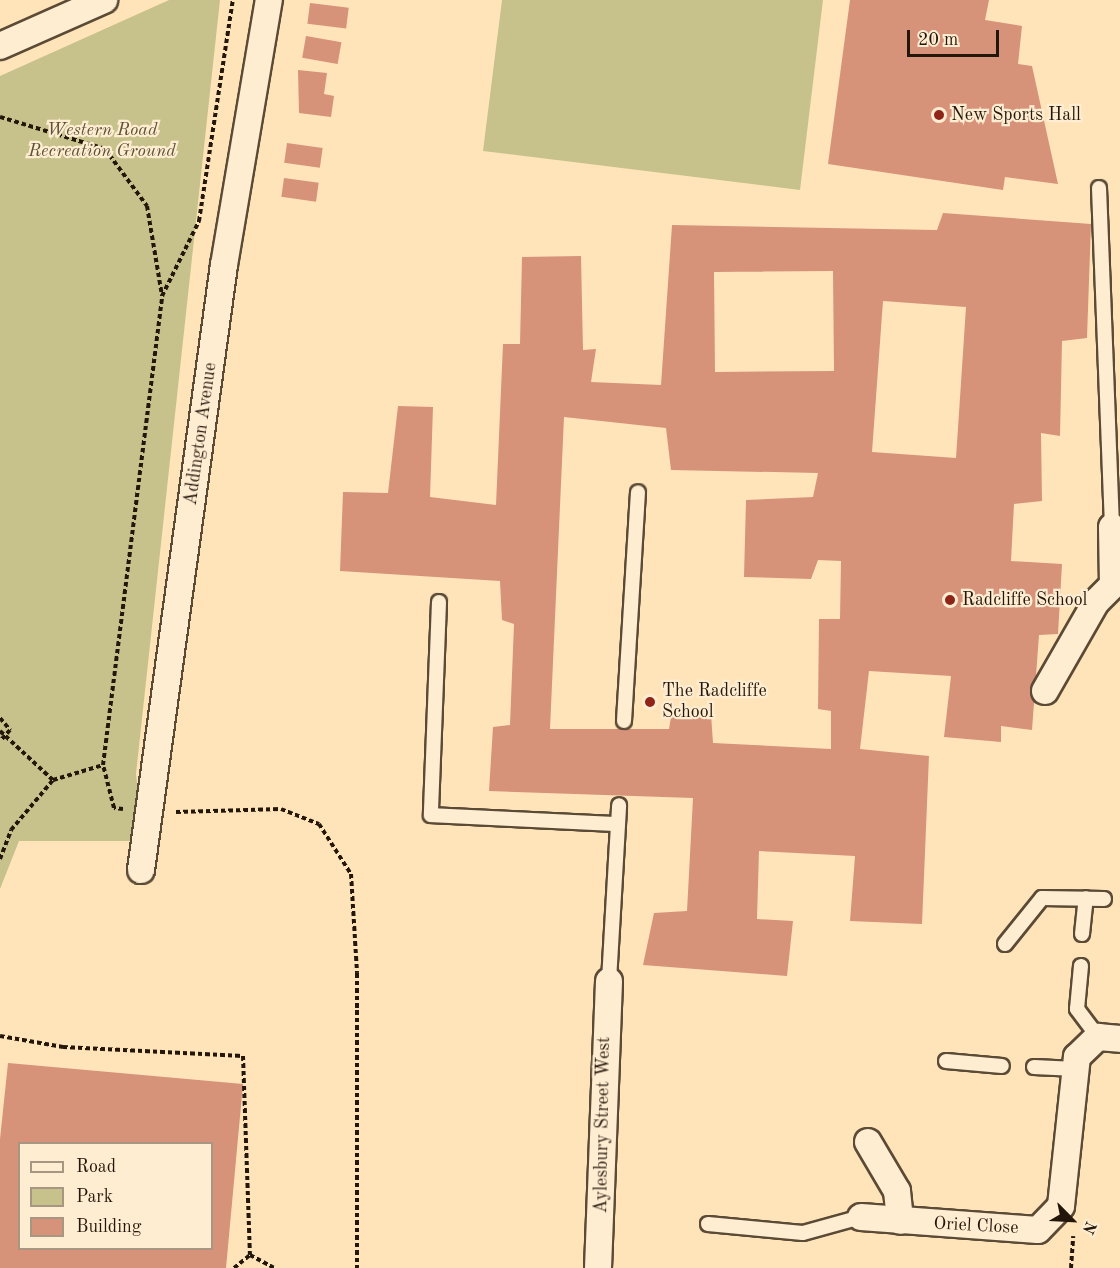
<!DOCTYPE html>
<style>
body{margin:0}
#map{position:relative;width:1120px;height:1268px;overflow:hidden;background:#ffe4b9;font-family:"Old Standard TT",serif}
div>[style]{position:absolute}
.green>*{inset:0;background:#c7c28b}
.building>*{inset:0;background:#d7927a;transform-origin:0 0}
.path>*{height:4px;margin-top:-2px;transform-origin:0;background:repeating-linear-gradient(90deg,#23170b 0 4.5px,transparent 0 7.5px)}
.roads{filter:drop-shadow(2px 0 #5a4a36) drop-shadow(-2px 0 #5a4a36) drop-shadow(0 2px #5a4a36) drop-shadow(0 -2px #5a4a36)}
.service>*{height:14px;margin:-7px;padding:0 7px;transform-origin:7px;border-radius:7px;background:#ffedd2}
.minor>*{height:26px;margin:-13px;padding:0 13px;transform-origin:13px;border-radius:13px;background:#ffedd2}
.dots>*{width:16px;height:16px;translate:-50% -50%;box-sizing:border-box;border:3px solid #ffedd2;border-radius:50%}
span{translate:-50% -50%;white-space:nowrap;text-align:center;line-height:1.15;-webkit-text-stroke:4.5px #ffedd2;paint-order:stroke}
.poi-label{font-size:18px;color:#23170b}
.left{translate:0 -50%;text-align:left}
.park-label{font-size:18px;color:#5c5338;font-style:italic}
.street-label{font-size:18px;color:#23170b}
.legend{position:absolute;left:18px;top:1142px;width:195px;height:108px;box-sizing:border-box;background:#ffedd2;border:2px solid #a79782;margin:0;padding:8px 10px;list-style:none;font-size:18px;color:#23170b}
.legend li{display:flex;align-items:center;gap:12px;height:30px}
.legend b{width:30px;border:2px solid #a79782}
.north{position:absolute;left:1042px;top:1190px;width:60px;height:60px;-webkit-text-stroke:4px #ffedd2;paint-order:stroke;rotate:114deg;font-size:16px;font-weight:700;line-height:24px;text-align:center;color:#23170b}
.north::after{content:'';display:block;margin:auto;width:21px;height:27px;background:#23170b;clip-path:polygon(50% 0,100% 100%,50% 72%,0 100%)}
.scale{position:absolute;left:907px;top:30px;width:92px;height:27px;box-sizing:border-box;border:3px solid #23170b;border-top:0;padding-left:8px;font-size:18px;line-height:21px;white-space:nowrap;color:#23170b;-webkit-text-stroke:4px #ffedd2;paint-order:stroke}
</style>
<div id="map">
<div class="green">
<i style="clip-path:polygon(169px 0,220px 0,136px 774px,144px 841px,19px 841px,0 889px,0 76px)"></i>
<i style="clip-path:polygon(502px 0,823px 0,800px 190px,483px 151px)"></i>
</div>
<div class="building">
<i style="clip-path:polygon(850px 0,989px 0,985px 20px,1022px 26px,1018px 64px,1032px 66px,1058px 184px,1005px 177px,1003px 190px,828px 164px)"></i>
<i style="left:310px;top:3px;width:39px;height:21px;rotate:7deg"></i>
<i style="left:306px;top:36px;width:36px;height:22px;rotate:10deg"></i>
<i style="clip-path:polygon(298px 70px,327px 73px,324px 94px,334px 96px,331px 117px,299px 113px)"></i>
<i style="left:287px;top:143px;width:36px;height:20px;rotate:8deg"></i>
<i style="left:284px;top:178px;width:35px;height:19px;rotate:8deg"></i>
<i style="clip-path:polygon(evenodd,943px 213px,1091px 224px,1087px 338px,1062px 341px,1060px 436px,1041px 433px,1042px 501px,1014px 504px,1011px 561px,1062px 564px,1058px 634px,1039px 635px,1032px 730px,1001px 726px,1001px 742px,944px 737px,951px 676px,869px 671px,860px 749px,929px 756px,922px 924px,850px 921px,855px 856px,759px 851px,757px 919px,793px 921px,787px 976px,643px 965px,654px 913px,687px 911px,693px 798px,489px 791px,493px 727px,510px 725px,514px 624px,502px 620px,500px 581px,340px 571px,343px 492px,388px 493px,398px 406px,433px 407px,430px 497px,496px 505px,503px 344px,520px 344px,522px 257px,581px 256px,583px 350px,596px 349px,591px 382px,661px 385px,672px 225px,937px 230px,943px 213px,833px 271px,834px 371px,715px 372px,714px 272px,833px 271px,943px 213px,883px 301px,966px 307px,956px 458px,872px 452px,883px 301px,943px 213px,564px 417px,666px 428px,671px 470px,818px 473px,813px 497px,746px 500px,744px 577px,811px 579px,818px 560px,841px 561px,840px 619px,819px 619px,818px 709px,831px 711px,831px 749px,713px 743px,711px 714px,672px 711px,669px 729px,550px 729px,564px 417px)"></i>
<i style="clip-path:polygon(evenodd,8px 1063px,243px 1084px,226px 1268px,0 1268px,0 1139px,8px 1063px,20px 1144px,212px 1144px,212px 1248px,20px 1248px,20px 1144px)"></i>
</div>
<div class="path">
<i style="left:0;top:117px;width:110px;rotate:16.9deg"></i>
<i style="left:105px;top:149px;width:71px;rotate:53.6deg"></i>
<i style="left:147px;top:206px;width:91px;rotate:80.5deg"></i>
<i style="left:0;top:718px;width:16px;rotate:50deg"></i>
<i style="left:10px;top:730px;width:15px;rotate:132deg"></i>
<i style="left:0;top:731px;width:72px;rotate:42.8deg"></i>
<i style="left:123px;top:809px;width:9px;rotate:-174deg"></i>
<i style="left:114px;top:808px;width:44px;rotate:-104.3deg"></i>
<i style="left:103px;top:765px;width:473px;rotate:-82.8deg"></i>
<i style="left:162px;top:296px;width:84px;rotate:-63.7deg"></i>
<i style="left:199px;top:221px;width:224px;rotate:-81.3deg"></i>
<i style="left:176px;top:812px;width:105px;rotate:-1.6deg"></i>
<i style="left:281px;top:809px;width:41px;rotate:21.5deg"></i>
<i style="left:319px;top:824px;width:59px;rotate:57.4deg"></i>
<i style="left:351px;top:874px;width:99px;rotate:86.5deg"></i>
<i style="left:357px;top:973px;width:295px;rotate:90deg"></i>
<i style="left:0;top:859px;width:31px;rotate:-69deg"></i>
<i style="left:11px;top:830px;width:65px;rotate:-50deg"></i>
<i style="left:53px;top:780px;width:52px;rotate:-16.7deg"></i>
<i style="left:0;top:1036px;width:64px;rotate:9.9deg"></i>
<i style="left:63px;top:1047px;width:180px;rotate:2.9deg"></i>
<i style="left:243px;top:1056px;width:199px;rotate:88deg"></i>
<i style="left:250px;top:1255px;width:27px;rotate:28deg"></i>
<i style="left:234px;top:1268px;width:21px;rotate:-39deg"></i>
<i style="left:1071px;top:1268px;width:32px;rotate:-86deg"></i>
</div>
<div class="roads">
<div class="service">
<i style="left:1099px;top:188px;width:339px;rotate:87.8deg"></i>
<i style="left:439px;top:602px;width:213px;rotate:92.2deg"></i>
<i style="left:431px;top:815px;width:187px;rotate:2.8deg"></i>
<i style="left:624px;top:721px;width:229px;rotate:-86.5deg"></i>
<i style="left:1082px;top:934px;width:36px;rotate:-84deg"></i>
<i style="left:1005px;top:944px;width:59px;rotate:-51.2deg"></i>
<i style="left:1042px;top:898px;width:62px;rotate:0.9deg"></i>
<i style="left:1081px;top:966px;width:43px;rotate:95.3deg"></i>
<i style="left:1077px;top:1009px;width:35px;rotate:53deg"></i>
<i style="left:609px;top:981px;width:176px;rotate:-86.7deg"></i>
<i style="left:946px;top:1061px;width:56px;rotate:5.1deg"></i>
<i style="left:1034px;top:1067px;width:42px;rotate:2.7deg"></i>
<i style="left:708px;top:1224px;width:95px;rotate:5.4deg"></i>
<i style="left:803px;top:1233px;width:60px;rotate:-15.4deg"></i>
</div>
<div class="minor">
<i style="left:0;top:46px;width:114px;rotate:-23.9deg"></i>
<i style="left:1045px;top:691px;width:103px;rotate:-60.2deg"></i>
<i style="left:1096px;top:602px;width:24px;rotate:-45deg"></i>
<i style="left:1113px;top:585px;width:58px;rotate:-91deg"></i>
<i style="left:141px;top:870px;width:611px;rotate:-82.19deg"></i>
<i style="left:224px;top:265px;width:269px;rotate:-80.4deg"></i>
<i style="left:868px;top:1142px;width:57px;rotate:59.4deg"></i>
<i style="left:897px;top:1191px;width:30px;rotate:84deg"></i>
<i style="left:861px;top:1217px;width:177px;rotate:4.2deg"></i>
<i style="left:1038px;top:1230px;width:33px;rotate:-46deg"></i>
<i style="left:1061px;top:1206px;width:150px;rotate:-83.9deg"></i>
<i style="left:1077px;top:1057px;width:29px;rotate:-44deg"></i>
<i style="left:1098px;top:1037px;width:22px;rotate:5deg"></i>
<i style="left:598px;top:1268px;width:287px;rotate:-87.8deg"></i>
</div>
</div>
<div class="dots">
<i style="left:939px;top:115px;background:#8f2418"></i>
<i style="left:950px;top:600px;background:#8f2418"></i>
<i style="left:650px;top:702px;background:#8f2418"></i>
</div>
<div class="poi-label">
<span class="left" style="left:951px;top:115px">New Sports Hall</span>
<span class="left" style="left:962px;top:600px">Radcliffe School</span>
<span class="left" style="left:662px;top:702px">The Radcliffe<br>School</span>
</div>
<div class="park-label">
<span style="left:102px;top:141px">Western Road<br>Recreation Ground</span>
</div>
<div class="street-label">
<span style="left:201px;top:434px;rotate:-82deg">Addington Avenue</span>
<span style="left:603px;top:1125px;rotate:-89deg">Aylesbury Street West</span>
<span style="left:976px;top:1226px;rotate:3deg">Oriel Close</span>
</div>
<ul class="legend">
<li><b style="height:8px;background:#ffedd2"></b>Road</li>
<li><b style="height:16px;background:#c7c28b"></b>Park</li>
<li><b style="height:16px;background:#d7927a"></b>Building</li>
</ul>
<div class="north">N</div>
<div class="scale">20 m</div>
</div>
